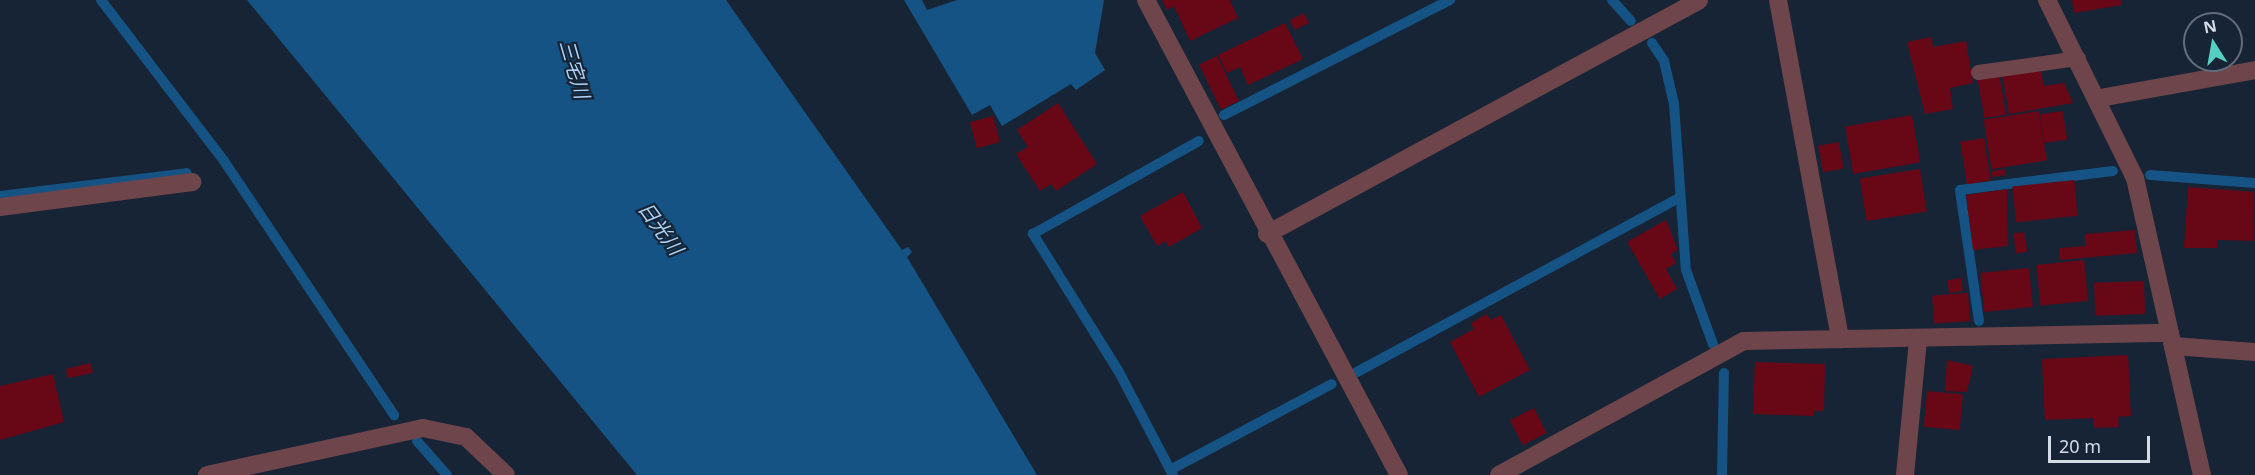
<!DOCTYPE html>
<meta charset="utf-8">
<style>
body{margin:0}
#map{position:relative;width:2255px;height:475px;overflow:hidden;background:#172435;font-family:"Noto Sans","Noto Sans JP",sans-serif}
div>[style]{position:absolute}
.water>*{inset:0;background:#145384}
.stream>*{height:10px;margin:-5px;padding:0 5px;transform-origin:5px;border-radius:5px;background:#145384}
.building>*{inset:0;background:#680716;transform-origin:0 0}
.lane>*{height:15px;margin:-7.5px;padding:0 7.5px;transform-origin:7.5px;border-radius:7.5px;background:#6e454a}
.street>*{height:18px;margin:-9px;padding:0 9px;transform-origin:9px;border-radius:9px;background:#6e454a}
span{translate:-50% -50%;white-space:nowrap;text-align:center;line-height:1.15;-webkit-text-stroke:4.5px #172435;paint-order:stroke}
.water-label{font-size:20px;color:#add2f4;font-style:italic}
.north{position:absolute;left:2183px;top:12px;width:60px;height:60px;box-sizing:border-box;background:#172435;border:2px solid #636e7d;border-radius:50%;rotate:349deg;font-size:16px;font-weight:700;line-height:24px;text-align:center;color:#d4dce8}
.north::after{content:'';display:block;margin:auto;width:21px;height:27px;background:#57cec2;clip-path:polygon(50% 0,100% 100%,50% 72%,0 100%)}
.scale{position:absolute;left:2048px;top:436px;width:102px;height:27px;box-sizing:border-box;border:3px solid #d4dce8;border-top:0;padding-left:8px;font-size:18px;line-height:21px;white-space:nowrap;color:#d4dce8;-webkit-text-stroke:4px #172435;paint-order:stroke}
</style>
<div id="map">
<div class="water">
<i style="clip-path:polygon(247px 0,726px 0,902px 250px,908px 247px,912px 252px,907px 257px,1037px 475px,637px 475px)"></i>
<i style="clip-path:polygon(904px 0,922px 0,927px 10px,957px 0,1104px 0,1095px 53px,1105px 70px,1076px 90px,1071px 84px,1002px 126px,990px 105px,972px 115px)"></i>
</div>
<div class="stream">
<i style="left:101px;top:0;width:203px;rotate:52.6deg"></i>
<i style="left:224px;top:161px;width:306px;rotate:56.2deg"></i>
<i style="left:1612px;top:0;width:28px;rotate:48deg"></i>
<i style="left:1652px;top:43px;width:22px;rotate:56deg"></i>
<i style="left:1664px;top:61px;width:44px;rotate:76.9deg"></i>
<i style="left:1674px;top:104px;width:166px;rotate:85.9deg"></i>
<i style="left:1686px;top:270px;width:79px;rotate:70deg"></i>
<i style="left:1224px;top:115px;width:254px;rotate:-27deg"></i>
<i style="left:2150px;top:175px;width:105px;rotate:4.4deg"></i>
<i style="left:0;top:196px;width:188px;rotate:-7deg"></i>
<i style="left:1979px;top:321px;width:132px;rotate:-98.3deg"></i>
<i style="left:1960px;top:190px;width:154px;rotate:-7.1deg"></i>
<i style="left:1357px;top:372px;width:364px;rotate:-28.4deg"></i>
<i style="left:417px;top:441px;width:45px;rotate:48.6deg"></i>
<i style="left:1170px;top:470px;width:183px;rotate:-28deg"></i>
<i style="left:1173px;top:475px;width:116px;rotate:-117.7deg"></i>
<i style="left:1119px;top:372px;width:163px;rotate:-121.9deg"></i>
<i style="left:1033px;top:234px;width:190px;rotate:-29.3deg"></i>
<i style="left:1722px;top:475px;width:102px;rotate:-88.9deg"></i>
</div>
<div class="building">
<i style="clip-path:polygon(1162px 0,1230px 0,1238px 18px,1190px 41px,1174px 6px,1167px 10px)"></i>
<i style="clip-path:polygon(2072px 0,2121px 0,2122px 5px,2074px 13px)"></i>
<i style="left:1304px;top:13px;width:11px;height:16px;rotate:63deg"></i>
<i style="clip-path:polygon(1285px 23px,1303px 59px,1248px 85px,1240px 67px,1227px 73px,1218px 55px)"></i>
<i style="clip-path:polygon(1931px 37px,1933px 47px,1966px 41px,1973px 83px,1950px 88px,1953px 109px,1925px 114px,1907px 42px)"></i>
<i style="left:1217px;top:56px;width:50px;height:20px;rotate:64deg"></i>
<i style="clip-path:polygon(2040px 68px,2044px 86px,2064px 83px,2073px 103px,2009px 114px,2002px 74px)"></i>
<i style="left:1999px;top:74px;width:41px;height:22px;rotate:80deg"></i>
<i style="clip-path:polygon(1058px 103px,1097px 164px,1056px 191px,1051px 184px,1040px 191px,1016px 154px,1028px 147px,1017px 130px)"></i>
<i style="left:2039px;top:111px;width:50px;height:56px;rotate:81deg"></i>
<i style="left:2063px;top:111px;width:29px;height:23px;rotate:82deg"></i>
<i style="left:1912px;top:115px;width:48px;height:68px;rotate:80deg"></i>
<i style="left:993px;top:116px;width:27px;height:24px;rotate:75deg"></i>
<i style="left:1984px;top:138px;width:43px;height:24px;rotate:81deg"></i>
<i style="left:1839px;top:142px;width:27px;height:21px;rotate:80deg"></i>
<i style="left:1920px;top:169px;width:43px;height:61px;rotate:81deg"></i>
<i style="left:2005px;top:169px;width:6px;height:14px;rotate:81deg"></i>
<i style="left:2074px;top:180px;width:36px;height:62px;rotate:84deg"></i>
<i style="clip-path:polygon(2188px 187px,2254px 192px,2253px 241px,2217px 240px,2217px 248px,2184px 248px)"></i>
<i style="clip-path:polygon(2007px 189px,2008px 246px,1973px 250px,1966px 195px)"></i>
<i style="clip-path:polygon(1183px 192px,1202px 228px,1169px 247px,1166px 241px,1157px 246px,1140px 216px)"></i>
<i style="clip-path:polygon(1666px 220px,1678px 250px,1671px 254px,1676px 263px,1666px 269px,1677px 289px,1660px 299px,1627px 242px)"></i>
<i style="clip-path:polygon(2135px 230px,2137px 253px,2060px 260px,2059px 248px,2086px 246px,2085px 234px)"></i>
<i style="left:2024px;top:232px;width:20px;height:11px;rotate:81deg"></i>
<i style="left:2084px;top:260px;width:41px;height:48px;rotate:84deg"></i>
<i style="left:2029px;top:268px;width:39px;height:49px;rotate:84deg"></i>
<i style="left:1961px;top:278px;width:13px;height:14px;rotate:81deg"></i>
<i style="left:2144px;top:281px;width:33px;height:50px;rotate:88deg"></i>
<i style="left:1968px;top:293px;width:28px;height:36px;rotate:86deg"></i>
<i style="clip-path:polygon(1487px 314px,1491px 320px,1501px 315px,1530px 370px,1479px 397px,1450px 342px,1474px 329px,1471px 323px)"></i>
<i style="clip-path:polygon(2128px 355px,2131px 416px,2118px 417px,2119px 427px,2094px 428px,2094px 418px,2045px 420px,2042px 359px)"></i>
<i style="clip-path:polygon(1947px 360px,1973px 366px,1967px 392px,1945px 391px)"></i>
<i style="clip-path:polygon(1755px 362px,1825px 364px,1824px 411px,1814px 411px,1814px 416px,1753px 414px)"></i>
<i style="clip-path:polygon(90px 363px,93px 373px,68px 378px,66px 369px)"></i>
<i style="clip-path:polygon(53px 374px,64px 422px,0 440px,0 386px)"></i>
<i style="left:1927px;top:391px;width:36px;height:36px;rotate:5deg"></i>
<i style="left:1534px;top:408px;width:28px;height:27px;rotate:63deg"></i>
</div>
<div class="lane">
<i style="left:1978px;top:72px;width:101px;rotate:-8deg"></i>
</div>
<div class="street">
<i style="left:1146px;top:0;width:538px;rotate:61.96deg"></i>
<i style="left:1778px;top:0;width:345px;rotate:79.6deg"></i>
<i style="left:2047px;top:0;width:199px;rotate:63.7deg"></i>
<i style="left:2135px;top:178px;width:304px;rotate:77.3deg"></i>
<i style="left:2100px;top:98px;width:158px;rotate:-10.2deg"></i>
<i style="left:0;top:207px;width:194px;rotate:-7.4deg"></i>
<i style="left:1267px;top:234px;width:491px;rotate:-28.4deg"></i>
<i style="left:2173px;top:346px;width:82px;rotate:4.2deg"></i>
<i style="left:207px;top:475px;width:221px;rotate:-12.3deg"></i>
<i style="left:423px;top:428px;width:44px;rotate:11.8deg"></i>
<i style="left:466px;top:437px;width:55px;rotate:43.5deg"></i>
<i style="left:1499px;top:475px;width:279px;rotate:-28.7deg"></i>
<i style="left:1744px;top:341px;width:426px;rotate:-1.1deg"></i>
<i style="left:1905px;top:475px;width:137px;rotate:-84.5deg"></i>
</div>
<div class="water-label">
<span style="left:575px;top:69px;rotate:74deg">三宅川</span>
<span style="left:661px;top:228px;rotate:54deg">日光川</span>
</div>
<div class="north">N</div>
<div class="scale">20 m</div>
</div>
